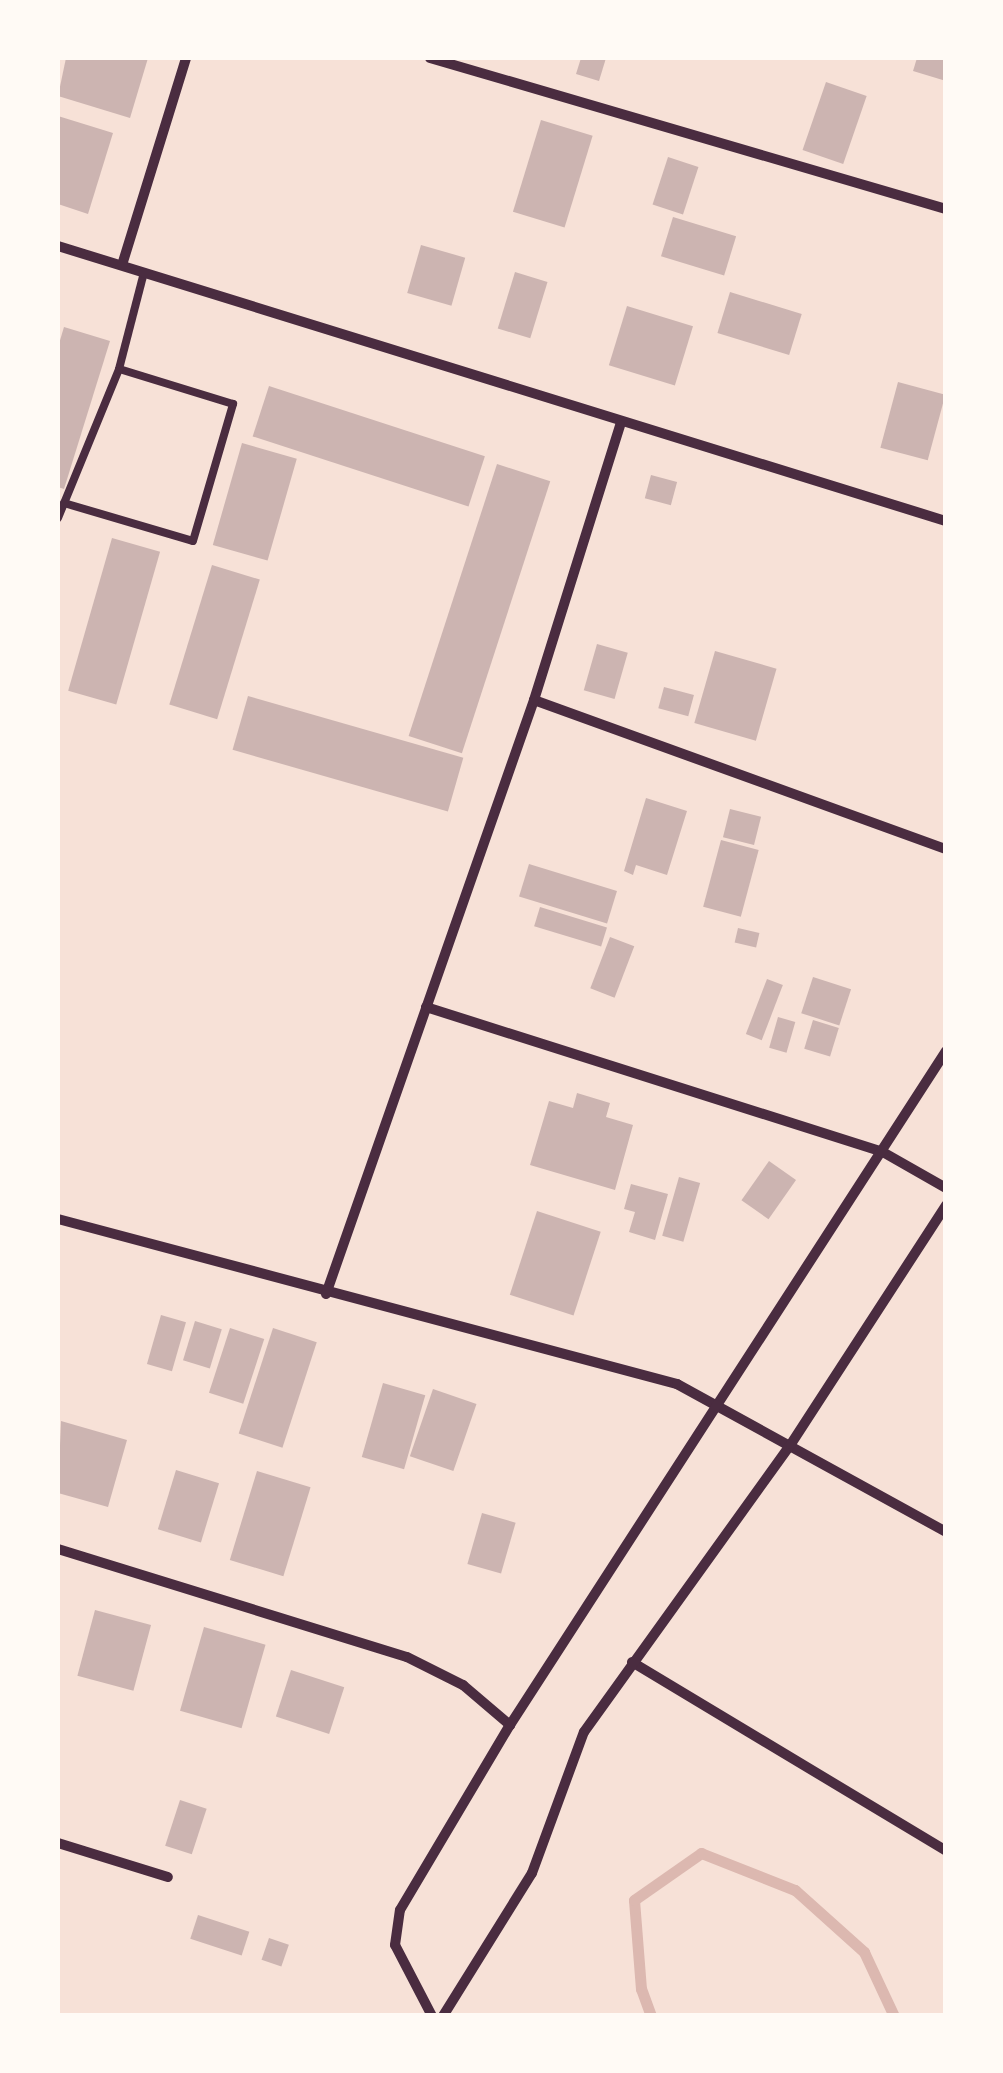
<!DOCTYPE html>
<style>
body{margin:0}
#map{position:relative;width:1003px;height:2073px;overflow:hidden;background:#f7e1d7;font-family:"Golos Text",sans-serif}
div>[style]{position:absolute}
.stream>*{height:11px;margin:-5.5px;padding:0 5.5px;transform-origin:5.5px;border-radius:5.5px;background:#dcb8b0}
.building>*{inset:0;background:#ccb4b1;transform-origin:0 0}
.service>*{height:8px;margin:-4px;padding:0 4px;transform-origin:4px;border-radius:4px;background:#4a2c40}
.minor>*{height:10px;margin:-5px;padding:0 5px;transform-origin:5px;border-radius:5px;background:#4a2c40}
span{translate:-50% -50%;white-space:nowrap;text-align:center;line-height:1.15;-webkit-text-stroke:8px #fffaf5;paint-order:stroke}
.frame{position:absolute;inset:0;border:60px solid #fffaf5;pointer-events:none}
</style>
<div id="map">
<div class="stream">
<i style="left:651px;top:2016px;width:29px;rotate:-110deg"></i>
<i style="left:641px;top:1989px;width:89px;rotate:-94.5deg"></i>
<i style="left:634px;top:1900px;width:82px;rotate:-35deg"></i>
<i style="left:701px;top:1853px;width:101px;rotate:21.5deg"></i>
<i style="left:795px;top:1890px;width:93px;rotate:41.9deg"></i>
<i style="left:864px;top:1952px;width:71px;rotate:64.9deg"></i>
</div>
<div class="building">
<i style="clip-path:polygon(66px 58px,148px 58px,130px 118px,58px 96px)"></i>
<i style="clip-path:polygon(581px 58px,606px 58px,599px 81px,576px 74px)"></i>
<i style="clip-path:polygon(917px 58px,946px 58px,946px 81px,913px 71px)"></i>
<i style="left:826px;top:82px;width:43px;height:72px;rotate:19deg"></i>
<i style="clip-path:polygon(58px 116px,113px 133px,88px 214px,58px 204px)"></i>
<i style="left:541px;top:120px;width:54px;height:96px;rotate:17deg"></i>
<i style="left:668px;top:157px;width:32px;height:50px;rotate:18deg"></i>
<i style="left:673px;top:217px;width:66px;height:41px;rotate:17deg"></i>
<i style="left:421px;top:245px;width:46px;height:50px;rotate:16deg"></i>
<i style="left:515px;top:272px;width:34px;height:59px;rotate:17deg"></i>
<i style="left:730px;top:292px;width:75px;height:43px;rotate:17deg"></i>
<i style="left:627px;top:306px;width:69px;height:62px;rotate:17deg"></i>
<i style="clip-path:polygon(64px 327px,110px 341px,64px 489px,58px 487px,58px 347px)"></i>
<i style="left:898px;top:382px;width:49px;height:68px;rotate:15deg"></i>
<i style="left:269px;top:386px;width:227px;height:53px;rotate:18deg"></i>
<i style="left:242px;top:443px;width:57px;height:106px;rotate:16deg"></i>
<i style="left:497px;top:464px;width:56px;height:286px;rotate:18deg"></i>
<i style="left:651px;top:475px;width:27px;height:24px;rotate:15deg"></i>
<i style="left:112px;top:538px;width:50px;height:159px;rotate:16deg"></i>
<i style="left:212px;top:565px;width:50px;height:146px;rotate:17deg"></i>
<i style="left:597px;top:644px;width:32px;height:48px;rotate:16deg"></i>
<i style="left:715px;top:651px;width:64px;height:75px;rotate:16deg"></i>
<i style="left:664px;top:687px;width:31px;height:22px;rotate:15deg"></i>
<i style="left:248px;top:696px;width:224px;height:56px;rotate:16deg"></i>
<i style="clip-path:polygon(646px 798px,687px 811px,667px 875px,636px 865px,633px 875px,624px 871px)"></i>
<i style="left:730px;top:809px;width:32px;height:29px;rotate:14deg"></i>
<i style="left:721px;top:840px;width:39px;height:69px;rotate:15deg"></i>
<i style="left:529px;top:864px;width:92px;height:34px;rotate:17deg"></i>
<i style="left:540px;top:907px;width:70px;height:20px;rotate:17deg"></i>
<i style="left:738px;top:928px;width:22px;height:15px;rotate:13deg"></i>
<i style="left:610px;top:937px;width:26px;height:55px;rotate:21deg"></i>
<i style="left:813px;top:977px;width:40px;height:38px;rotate:18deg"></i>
<i style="left:767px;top:979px;width:17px;height:59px;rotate:21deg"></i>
<i style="left:778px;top:1017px;width:18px;height:32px;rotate:16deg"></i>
<i style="left:813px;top:1020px;width:27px;height:30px;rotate:17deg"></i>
<i style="clip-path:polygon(577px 1093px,610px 1103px,606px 1117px,633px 1125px,615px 1190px,530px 1165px,549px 1101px,573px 1108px)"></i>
<i style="left:769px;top:1161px;width:33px;height:48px;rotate:35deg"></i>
<i style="left:679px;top:1177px;width:22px;height:61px;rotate:16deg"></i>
<i style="clip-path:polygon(631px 1184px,668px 1194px,655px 1240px,629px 1232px,635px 1212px,624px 1209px)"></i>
<i style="left:537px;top:1211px;width:67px;height:88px;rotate:18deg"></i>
<i style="left:161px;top:1315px;width:26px;height:51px;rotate:16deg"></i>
<i style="left:195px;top:1321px;width:28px;height:41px;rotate:17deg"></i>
<i style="left:230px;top:1328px;width:36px;height:68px;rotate:18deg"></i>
<i style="left:273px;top:1328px;width:46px;height:111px;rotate:18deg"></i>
<i style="left:383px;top:1383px;width:44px;height:77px;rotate:16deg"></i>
<i style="left:433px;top:1389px;width:46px;height:71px;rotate:19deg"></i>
<i style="clip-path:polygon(61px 1421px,127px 1440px,108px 1507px,58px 1493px)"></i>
<i style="left:176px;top:1470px;width:45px;height:62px;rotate:17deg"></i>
<i style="left:257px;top:1471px;width:56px;height:93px;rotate:17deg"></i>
<i style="left:482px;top:1513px;width:35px;height:53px;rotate:16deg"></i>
<i style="left:95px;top:1610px;width:58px;height:68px;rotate:15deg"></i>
<i style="left:204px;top:1627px;width:64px;height:87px;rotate:16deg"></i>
<i style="left:291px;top:1670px;width:56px;height:49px;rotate:18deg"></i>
<i style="left:180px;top:1800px;width:28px;height:48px;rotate:18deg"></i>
<i style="left:198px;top:1915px;width:54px;height:25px;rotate:18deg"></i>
<i style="left:269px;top:1938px;width:21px;height:23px;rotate:19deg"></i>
</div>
<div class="service">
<i style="left:64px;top:503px;width:134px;rotate:16.4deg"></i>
<i style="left:193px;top:541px;width:143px;rotate:-73.7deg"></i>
<i style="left:233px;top:404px;width:119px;rotate:-162.9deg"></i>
<i style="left:58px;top:518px;width:161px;rotate:-67.7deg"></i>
<i style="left:119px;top:369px;width:100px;rotate:-75.5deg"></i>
</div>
<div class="minor">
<i style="left:430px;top:58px;width:538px;rotate:16.31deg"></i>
<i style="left:58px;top:246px;width:930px;rotate:17.21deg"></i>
<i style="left:122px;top:265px;width:217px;rotate:-72.8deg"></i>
<i style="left:534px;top:700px;width:438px;rotate:19.9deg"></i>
<i style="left:426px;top:1007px;width:477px;rotate:17.6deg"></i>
<i style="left:881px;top:1151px;width:75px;rotate:29.6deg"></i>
<i style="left:58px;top:1219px;width:641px;rotate:14.93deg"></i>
<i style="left:677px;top:1384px;width:307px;rotate:28.8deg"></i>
<i style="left:326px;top:1294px;width:629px;rotate:-70.7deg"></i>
<i style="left:534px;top:700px;width:288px;rotate:-72.6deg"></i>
<i style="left:58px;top:1549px;width:365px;rotate:17.2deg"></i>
<i style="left:407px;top:1657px;width:63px;rotate:26.6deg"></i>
<i style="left:463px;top:1685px;width:62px;rotate:40.4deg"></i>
<i style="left:632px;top:1662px;width:366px;rotate:31deg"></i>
<i style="left:58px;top:1843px;width:115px;rotate:17.2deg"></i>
<i style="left:432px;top:2016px;width:80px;rotate:-117.5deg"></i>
<i style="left:395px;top:1945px;width:35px;rotate:-82deg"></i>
<i style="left:400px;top:1910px;width:215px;rotate:-59.3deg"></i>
<i style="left:510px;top:1725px;width:803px;rotate:-57.1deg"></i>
<i style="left:443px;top:2016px;width:168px;rotate:-58.1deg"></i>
<i style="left:532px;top:1873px;width:150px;rotate:-69.8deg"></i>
<i style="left:584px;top:1732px;width:355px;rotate:-54.3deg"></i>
<i style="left:791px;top:1444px;width:285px;rotate:-57deg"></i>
</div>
<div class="frame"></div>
</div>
